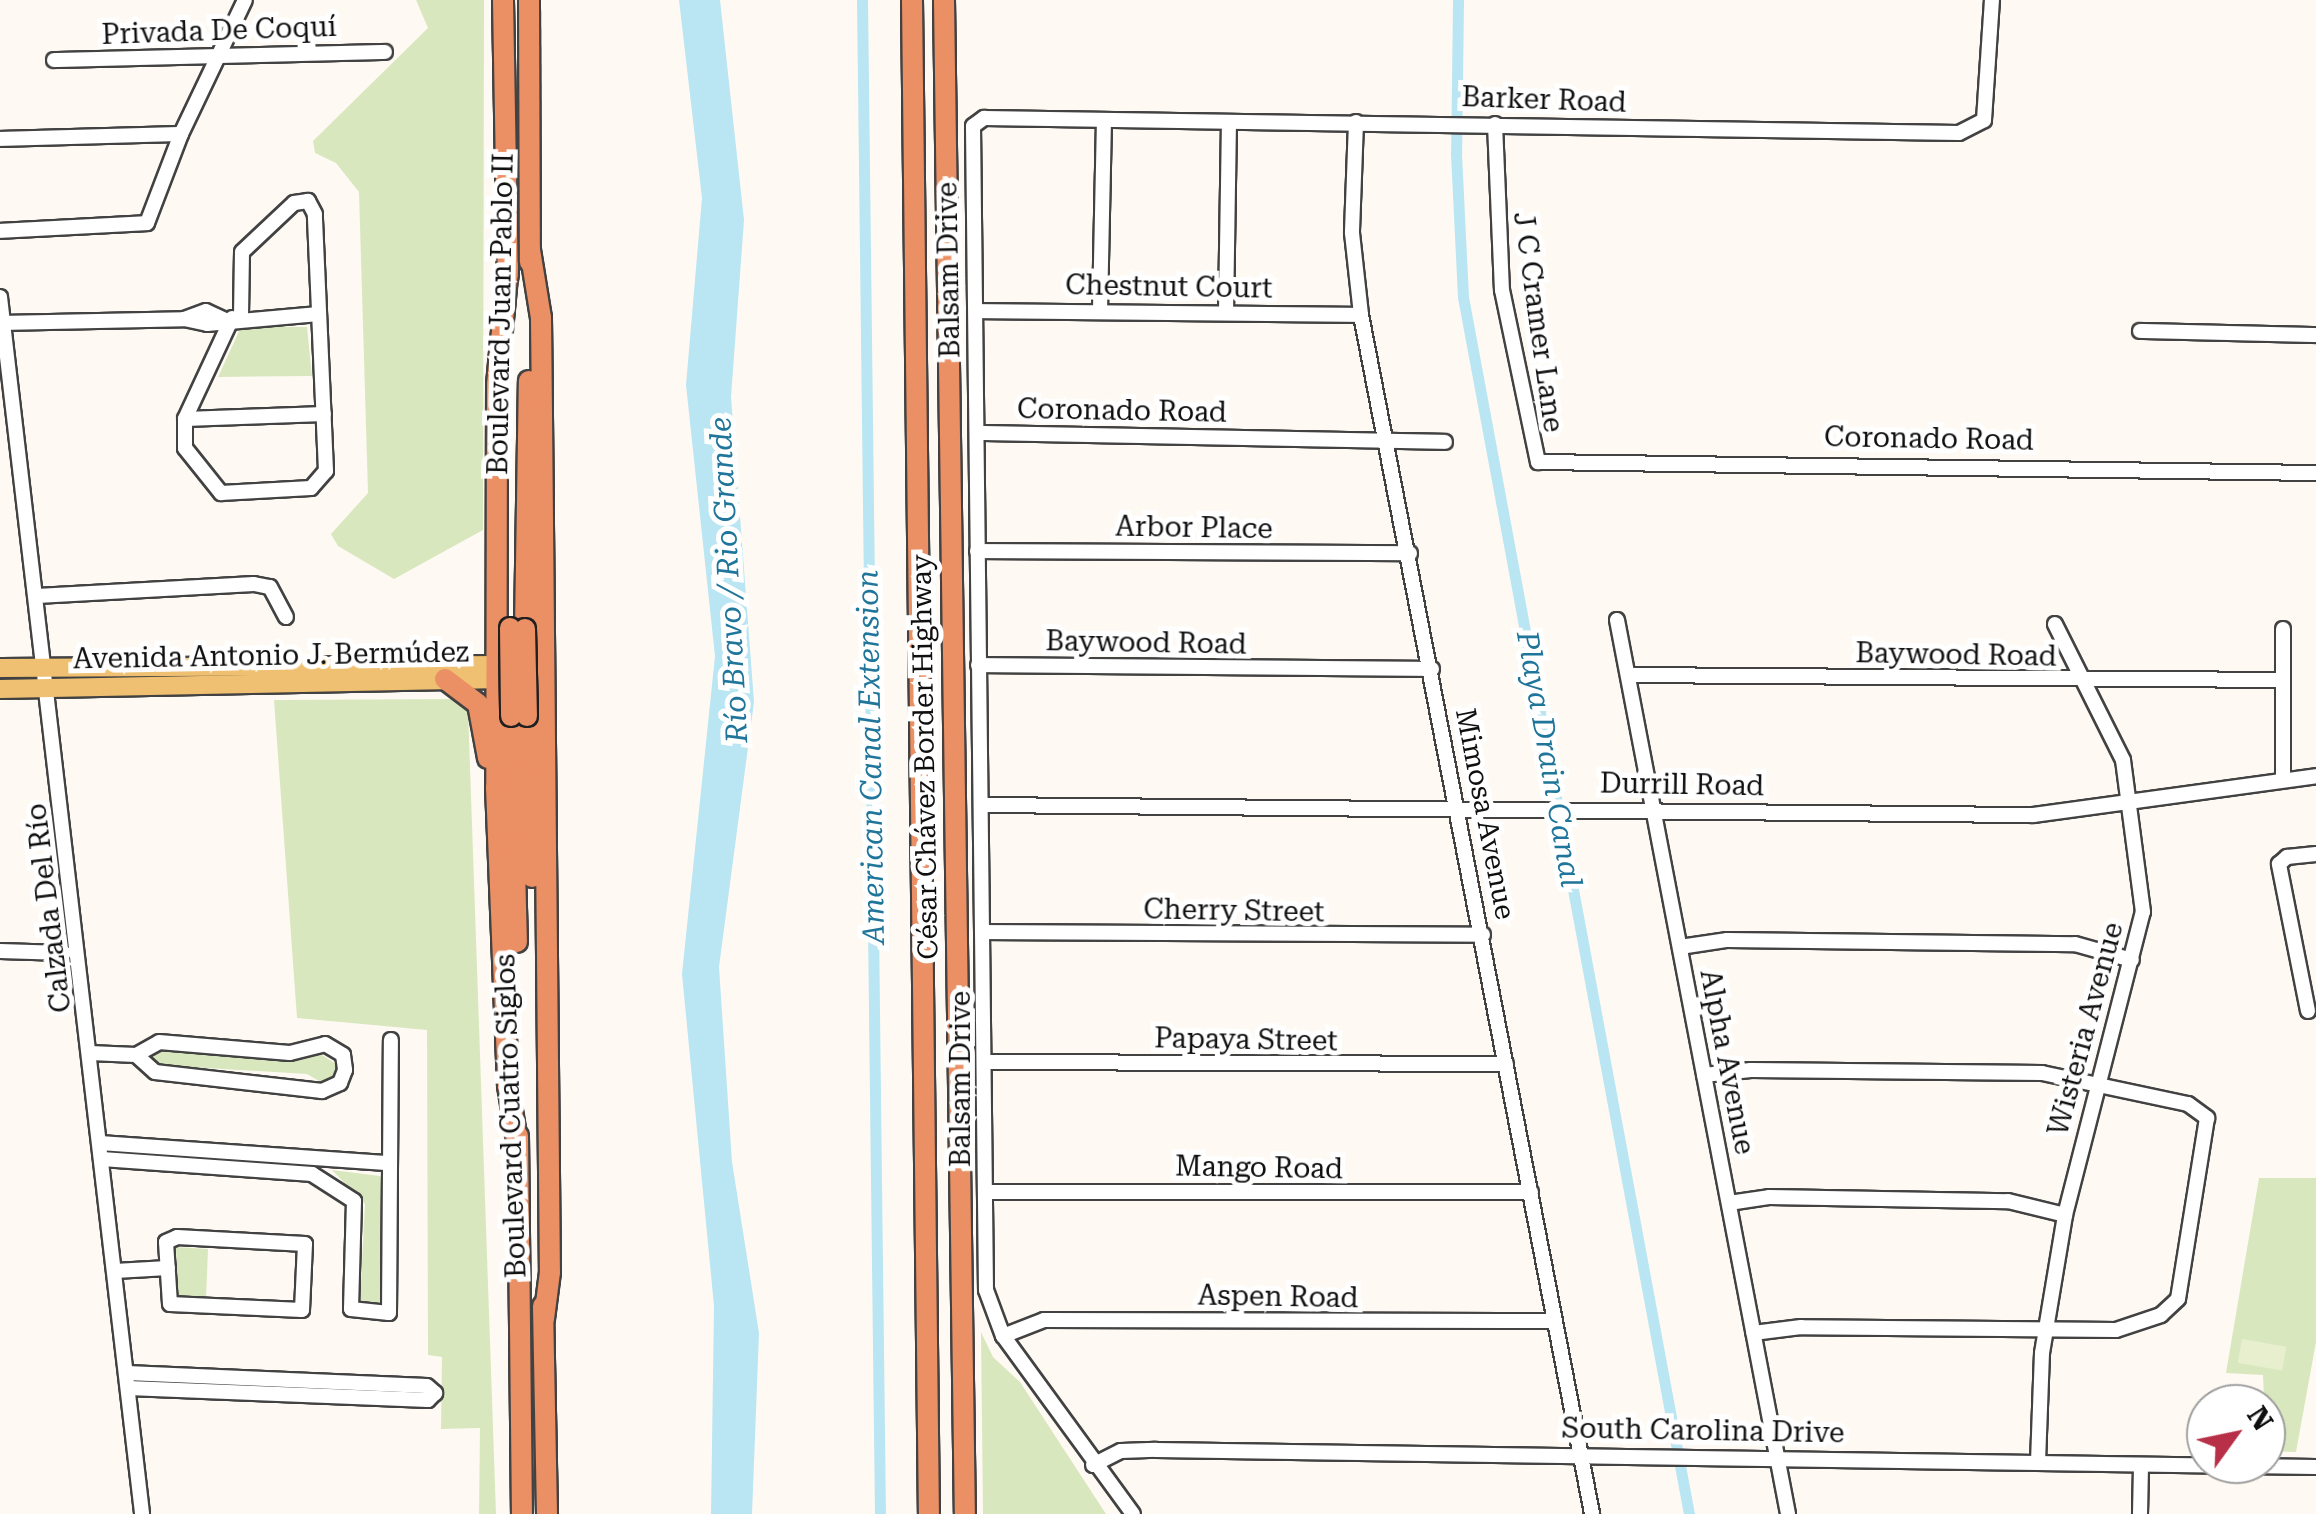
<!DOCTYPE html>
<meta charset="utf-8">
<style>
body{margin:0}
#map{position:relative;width:2316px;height:1514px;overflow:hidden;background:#fefaf3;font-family:"Roboto Serif",serif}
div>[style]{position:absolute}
.green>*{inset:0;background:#d9e7be}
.pitch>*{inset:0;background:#e8efcf;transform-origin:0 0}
.water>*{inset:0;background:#bae5f2}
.canal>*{height:11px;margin:-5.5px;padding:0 5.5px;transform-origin:5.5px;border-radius:5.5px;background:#bae5f2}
.roads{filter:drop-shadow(2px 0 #424242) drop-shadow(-2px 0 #424242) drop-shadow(0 2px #424242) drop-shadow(0 -2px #424242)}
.minor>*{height:14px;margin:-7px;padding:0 7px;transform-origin:7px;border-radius:7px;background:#fff}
.major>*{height:18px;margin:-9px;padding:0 9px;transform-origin:9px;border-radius:9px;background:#efc071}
.highway>*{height:20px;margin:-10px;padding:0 10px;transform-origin:10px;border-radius:10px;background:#eb8f64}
.bridges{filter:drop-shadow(2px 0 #202020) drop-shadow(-2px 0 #202020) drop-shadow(0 2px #202020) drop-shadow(0 -2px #202020)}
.highway-bridge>*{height:20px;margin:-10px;padding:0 10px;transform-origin:10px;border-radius:10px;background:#eb8f64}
span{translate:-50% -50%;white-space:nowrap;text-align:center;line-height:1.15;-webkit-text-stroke:10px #fff;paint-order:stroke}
.street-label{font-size:28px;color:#0f0f0f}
.water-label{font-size:30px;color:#20759a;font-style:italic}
.north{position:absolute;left:2186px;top:1384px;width:100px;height:100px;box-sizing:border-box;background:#fff;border:2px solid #9f9f9f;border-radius:50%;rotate:57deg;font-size:28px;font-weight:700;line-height:40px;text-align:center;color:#0f0f0f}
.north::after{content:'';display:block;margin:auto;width:35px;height:45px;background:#b73048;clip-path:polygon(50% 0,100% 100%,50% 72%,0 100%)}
</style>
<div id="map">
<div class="green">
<i style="clip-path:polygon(416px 0,484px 0,483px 530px,394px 579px,338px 546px,331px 534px,368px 493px,359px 192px,336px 163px,315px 153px,313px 141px,428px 28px)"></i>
<i style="clip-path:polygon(241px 327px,307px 327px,312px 376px,218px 377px)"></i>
<i style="clip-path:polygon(454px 699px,468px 709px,496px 1514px,479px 1514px,480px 1428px,441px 1429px,442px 1357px,428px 1355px,427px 1030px,297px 1018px,274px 700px)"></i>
<i style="clip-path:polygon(157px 1051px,302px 1060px,316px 1051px,339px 1066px,328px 1086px,307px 1074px,156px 1065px,151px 1061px)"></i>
<i style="clip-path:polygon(332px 1170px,380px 1176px,385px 1182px,381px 1307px,360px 1303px,365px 1204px)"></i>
<i style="clip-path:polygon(2259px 1178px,2316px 1178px,2316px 1342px,2296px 1452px,2266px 1451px,2263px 1375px,2226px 1373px)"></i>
<i style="clip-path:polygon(176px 1247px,208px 1249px,206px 1299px,178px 1297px)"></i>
<i style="clip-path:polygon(981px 1332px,993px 1357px,1020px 1382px,1106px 1514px,983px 1514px)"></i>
</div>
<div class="pitch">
<i style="left:2242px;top:1339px;width:45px;height:24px;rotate:10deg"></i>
</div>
<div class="water">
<i style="clip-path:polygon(679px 0,720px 0,744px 220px,731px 397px,754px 702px,719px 967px,732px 1162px,759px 1333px,752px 1514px,711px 1514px,714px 1306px,682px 974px,715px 656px,686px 385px,702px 198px)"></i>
</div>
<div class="canal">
<i style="left:862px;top:0;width:1514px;rotate:89.32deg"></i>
<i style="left:1458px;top:0;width:154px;rotate:90.7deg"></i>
<i style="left:1456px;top:154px;width:143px;rotate:87.2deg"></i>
<i style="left:1463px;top:297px;width:1238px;rotate:79.48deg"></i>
</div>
<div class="roads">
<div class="minor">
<i style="left:54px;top:60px;width:331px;rotate:-1.4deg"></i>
<i style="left:1356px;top:122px;width:111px;rotate:92.1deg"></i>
<i style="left:1352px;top:233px;width:82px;rotate:83.7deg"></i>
<i style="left:1361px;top:315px;width:1221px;rotate:79.09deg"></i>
<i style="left:1495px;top:124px;width:166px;rotate:87.6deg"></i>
<i style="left:1502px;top:290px;width:176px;rotate:78.2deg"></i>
<i style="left:1538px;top:462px;width:778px;rotate:0.81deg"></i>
<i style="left:0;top:139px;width:181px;rotate:-1.6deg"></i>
<i style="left:0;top:231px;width:147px;rotate:-3.1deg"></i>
<i style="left:147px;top:223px;width:95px;rotate:-69.1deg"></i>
<i style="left:181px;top:134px;width:148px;rotate:-64.5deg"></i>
<i style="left:0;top:297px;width:1225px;rotate:83.34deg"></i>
<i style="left:1100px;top:310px;width:190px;rotate:-88.8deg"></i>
<i style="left:976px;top:311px;width:385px;rotate:0.6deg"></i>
<i style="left:1226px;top:312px;width:190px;rotate:-89.1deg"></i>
<i style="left:232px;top:318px;width:111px;rotate:115deg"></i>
<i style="left:185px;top:419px;width:29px;rotate:90deg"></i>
<i style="left:185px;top:448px;width:58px;rotate:51.3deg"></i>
<i style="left:221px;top:493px;width:90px;rotate:-3.2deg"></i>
<i style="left:311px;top:488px;width:23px;rotate:-49deg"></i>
<i style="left:326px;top:471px;width:257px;rotate:-92.5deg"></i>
<i style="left:315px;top:214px;width:15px;rotate:-118deg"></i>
<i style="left:308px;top:201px;width:14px;rotate:172deg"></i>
<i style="left:294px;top:203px;width:71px;rotate:136.7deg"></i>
<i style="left:242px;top:252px;width:66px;rotate:90.9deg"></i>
<i style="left:184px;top:319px;width:23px;rotate:-20deg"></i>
<i style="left:206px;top:311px;width:19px;rotate:25deg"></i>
<i style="left:0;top:323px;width:184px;rotate:-1.2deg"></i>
<i style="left:184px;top:319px;width:24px;rotate:12deg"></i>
<i style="left:207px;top:324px;width:112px;rotate:-5.1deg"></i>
<i style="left:2140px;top:331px;width:176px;rotate:1.3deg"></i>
<i style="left:185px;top:419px;width:139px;rotate:-2.1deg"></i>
<i style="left:978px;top:433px;width:467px;rotate:1.1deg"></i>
<i style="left:977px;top:551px;width:433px;rotate:0.3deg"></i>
<i style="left:37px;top:596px;width:217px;rotate:-3.2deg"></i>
<i style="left:254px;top:584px;width:16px;rotate:11deg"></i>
<i style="left:270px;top:587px;width:34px;rotate:62deg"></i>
<i style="left:1617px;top:620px;width:910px;rotate:79.17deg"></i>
<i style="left:978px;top:665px;width:454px;rotate:0.5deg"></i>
<i style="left:1629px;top:675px;width:654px;rotate:0.44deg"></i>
<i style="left:2283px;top:779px;width:150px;rotate:-90deg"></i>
<i style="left:983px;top:805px;width:1050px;rotate:0.55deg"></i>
<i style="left:2033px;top:815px;width:286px;rotate:-7.8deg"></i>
<i style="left:985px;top:932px;width:498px;rotate:0.3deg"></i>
<i style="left:1680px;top:947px;width:48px;rotate:-8.5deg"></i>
<i style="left:1727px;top:940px;width:348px;rotate:0.7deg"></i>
<i style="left:2075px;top:944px;width:59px;rotate:15.7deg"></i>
<i style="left:0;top:951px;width:64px;rotate:1.8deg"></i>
<i style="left:2308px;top:1011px;width:150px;rotate:-101.2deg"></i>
<i style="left:2279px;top:864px;width:11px;rotate:-41deg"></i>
<i style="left:2287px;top:857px;width:29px;rotate:-6deg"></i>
<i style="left:90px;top:1053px;width:46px;rotate:2.5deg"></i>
<i style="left:136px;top:1055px;width:26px;rotate:-29deg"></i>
<i style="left:159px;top:1042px;width:131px;rotate:4.8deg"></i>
<i style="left:290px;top:1053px;width:36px;rotate:-14deg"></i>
<i style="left:325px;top:1044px;width:21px;rotate:31deg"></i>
<i style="left:343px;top:1055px;width:15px;rotate:82deg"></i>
<i style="left:345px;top:1070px;width:14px;rotate:111deg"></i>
<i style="left:340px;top:1083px;width:20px;rotate:156deg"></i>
<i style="left:322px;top:1091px;width:168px;rotate:-173.5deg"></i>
<i style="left:155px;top:1072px;width:25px;rotate:-138deg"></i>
<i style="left:986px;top:1062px;width:520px;rotate:0.22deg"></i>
<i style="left:1704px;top:1075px;width:47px;rotate:-6.1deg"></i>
<i style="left:1751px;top:1070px;width:291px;rotate:0.6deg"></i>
<i style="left:2042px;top:1073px;width:149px;rotate:12deg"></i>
<i style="left:2188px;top:1104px;width:24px;rotate:36deg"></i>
<i style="left:2207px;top:1118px;width:183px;rotate:99.1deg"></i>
<i style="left:2178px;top:1299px;width:23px;rotate:137deg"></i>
<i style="left:2161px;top:1315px;width:47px;rotate:161.6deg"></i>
<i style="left:2116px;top:1330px;width:315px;rotate:-179.5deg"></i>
<i style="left:1801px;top:1327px;width:48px;rotate:172.9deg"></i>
<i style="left:100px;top:1143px;width:290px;rotate:4deg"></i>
<i style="left:102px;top:1159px;width:211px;rotate:4.1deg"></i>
<i style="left:312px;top:1174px;width:50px;rotate:32.7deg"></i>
<i style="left:354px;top:1201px;width:108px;rotate:91.6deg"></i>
<i style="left:351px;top:1309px;width:38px;rotate:6deg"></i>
<i style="left:389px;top:1313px;width:273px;rotate:-89.6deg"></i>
<i style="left:986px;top:1192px;width:545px"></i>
<i style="left:1729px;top:1203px;width:40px;rotate:-8.5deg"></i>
<i style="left:1769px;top:1197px;width:239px;rotate:1deg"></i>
<i style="left:2008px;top:1201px;width:59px;rotate:13.8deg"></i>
<i style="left:177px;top:1237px;width:128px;rotate:3.1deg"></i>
<i style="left:305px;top:1244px;width:66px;rotate:92.6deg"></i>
<i style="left:302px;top:1310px;width:132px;rotate:-177.4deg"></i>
<i style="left:170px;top:1304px;width:62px;rotate:-93.7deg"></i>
<i style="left:166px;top:1242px;width:12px;rotate:-24deg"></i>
<i style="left:115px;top:1271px;width:53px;rotate:-3.2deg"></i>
<i style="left:1003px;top:1336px;width:44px;rotate:-21.3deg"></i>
<i style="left:1044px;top:1320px;width:511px;rotate:0.11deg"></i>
<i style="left:127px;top:1373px;width:300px;rotate:2.5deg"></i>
<i style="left:427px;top:1386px;width:11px;rotate:41deg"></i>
<i style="left:435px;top:1393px;width:10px;rotate:135deg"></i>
<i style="left:428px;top:1400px;width:300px;rotate:-177.7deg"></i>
<i style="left:2038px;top:1462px;width:109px;rotate:-87.9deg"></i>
<i style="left:2042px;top:1353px;width:140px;rotate:-80.5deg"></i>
<i style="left:2065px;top:1215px;width:313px;rotate:-75.6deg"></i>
<i style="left:2143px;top:912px;width:153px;rotate:-97.5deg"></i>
<i style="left:2123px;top:760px;width:152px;rotate:-116.6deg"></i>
<i style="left:1093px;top:1465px;width:31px;rotate:-27deg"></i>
<i style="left:1121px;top:1451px;width:35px;rotate:-2deg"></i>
<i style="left:1156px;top:1450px;width:1160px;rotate:0.84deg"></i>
<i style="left:1133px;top:1514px;width:220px;rotate:-126.1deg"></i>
<i style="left:1003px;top:1336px;width:49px;rotate:-110.3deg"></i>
<i style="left:986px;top:1290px;width:1164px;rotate:-90.64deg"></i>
<i style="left:973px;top:126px;width:14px;rotate:-36deg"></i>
<i style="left:984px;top:118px;width:975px;rotate:0.88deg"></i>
<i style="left:1959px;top:133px;width:28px;rotate:-27deg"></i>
<i style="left:1984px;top:120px;width:120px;rotate:-86.2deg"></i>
<i style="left:2140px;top:1514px;width:49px;rotate:-88.8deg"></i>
</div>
<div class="major">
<i style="left:0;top:668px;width:506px;rotate:-0.34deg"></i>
<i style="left:0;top:689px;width:507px;rotate:-1.13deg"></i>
</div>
<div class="highway">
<i style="left:503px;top:0;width:276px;rotate:89deg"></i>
<i style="left:529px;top:0;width:262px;rotate:89.8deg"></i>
<i style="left:912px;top:0;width:1514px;rotate:89.36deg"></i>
<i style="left:944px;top:0;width:1514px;rotate:89.21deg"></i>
<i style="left:530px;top:250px;width:69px;rotate:80.8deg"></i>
<i style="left:541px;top:318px;width:97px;rotate:89.4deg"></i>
<i style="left:542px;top:415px;width:857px;rotate:89.47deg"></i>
<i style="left:550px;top:1272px;width:47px;rotate:97.3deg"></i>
<i style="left:508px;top:266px;width:119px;rotate:95.3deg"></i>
<i style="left:497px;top:384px;width:403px;rotate:90.1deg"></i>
<i style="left:496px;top:787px;width:299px;rotate:87.7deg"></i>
<i style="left:508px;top:1086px;width:62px;rotate:80.7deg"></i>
<i style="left:525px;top:629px;width:248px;rotate:-89.1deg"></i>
<i style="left:445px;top:679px;width:41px;rotate:37.1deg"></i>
<i style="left:478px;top:704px;width:55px;rotate:79.5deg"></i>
<i style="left:511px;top:716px;width:226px;rotate:88.5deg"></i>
<i style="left:527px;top:716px;width:161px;rotate:88.2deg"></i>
<i style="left:518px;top:1136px;width:378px;rotate:89.4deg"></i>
<i style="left:543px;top:1306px;width:208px;rotate:88.9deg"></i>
</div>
</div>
<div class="bridges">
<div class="highway-bridge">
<i style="left:510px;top:628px;width:88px;rotate:89.3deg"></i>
<i style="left:525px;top:629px;width:87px;rotate:88.7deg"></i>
</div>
</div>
<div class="street-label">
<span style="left:219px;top:31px;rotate:-2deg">Privada De Coquí</span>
<span style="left:1544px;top:100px;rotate:2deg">Barker Road</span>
<span style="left:949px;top:270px;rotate:-91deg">Balsam Drive</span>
<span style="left:1169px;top:287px;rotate:1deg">Chestnut Court</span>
<span style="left:501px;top:314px;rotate:-89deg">Boulevard Juan Pablo II</span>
<span style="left:1538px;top:322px;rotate:82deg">J C Cramer Lane</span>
<span style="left:1122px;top:411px;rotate:1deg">Coronado Road</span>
<span style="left:1929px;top:439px;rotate:1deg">Coronado Road</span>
<span style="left:1194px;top:528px;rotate:1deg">Arbor Place</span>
<span style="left:1146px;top:643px;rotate:1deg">Baywood Road</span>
<span style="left:1956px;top:655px;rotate:1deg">Baywood Road</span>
<span style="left:271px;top:656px;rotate:-1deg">Avenida Antonio J. Bermúdez</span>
<span style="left:925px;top:757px;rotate:-91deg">César Chávez Border Highway</span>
<span style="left:1682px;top:785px;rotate:1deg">Durrill Road</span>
<span style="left:1485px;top:814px;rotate:79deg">Mimosa Avenue</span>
<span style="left:49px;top:908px;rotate:-97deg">Calzada Del Río</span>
<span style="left:1234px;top:911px;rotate:1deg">Cherry Street</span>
<span style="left:2086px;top:1029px;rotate:-75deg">Wisteria Avenue</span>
<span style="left:1246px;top:1040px;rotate:1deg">Papaya Street</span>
<span style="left:1727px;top:1062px;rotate:79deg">Alpha Avenue</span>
<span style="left:961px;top:1079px;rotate:-90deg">Balsam Drive</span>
<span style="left:511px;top:1116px;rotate:-92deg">Boulevard Cuatro Siglos</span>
<span style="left:1259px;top:1168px;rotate:1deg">Mango Road</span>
<span style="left:1278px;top:1297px;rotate:1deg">Aspen Road</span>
<span style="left:1703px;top:1431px;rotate:1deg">South Carolina Drive</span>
</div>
<div class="water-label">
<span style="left:729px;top:580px;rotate:-93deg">Río Bravo / Rio Grande</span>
<span style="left:871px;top:757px;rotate:-91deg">American Canal Extension</span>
<span style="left:1549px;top:759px;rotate:80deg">Playa Drain Canal</span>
</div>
<div class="north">N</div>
</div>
